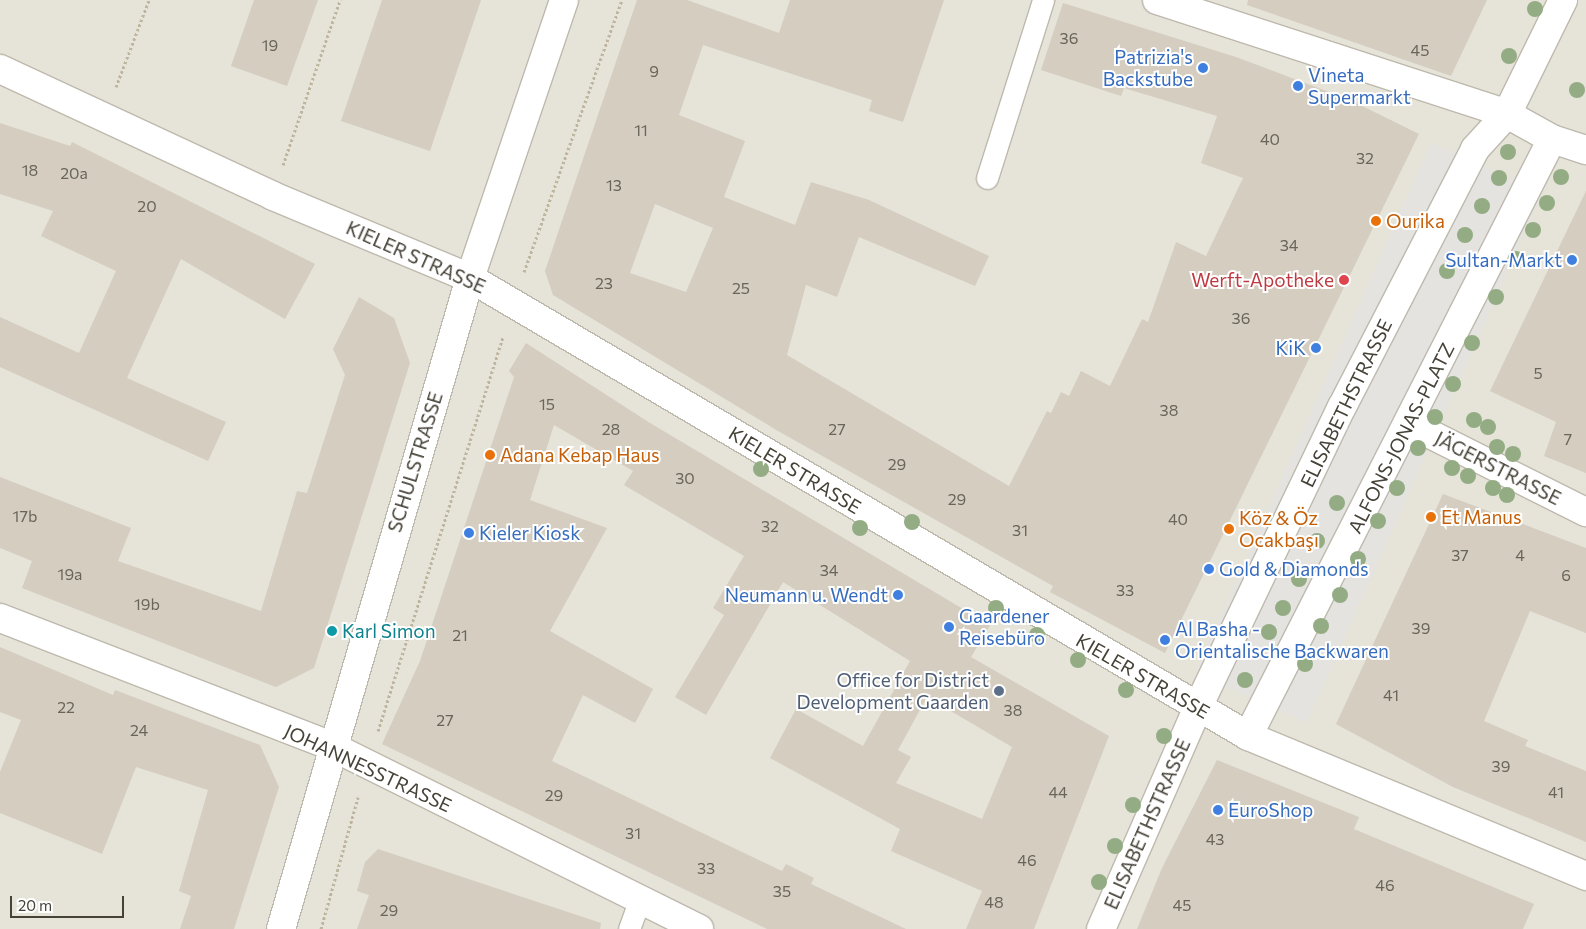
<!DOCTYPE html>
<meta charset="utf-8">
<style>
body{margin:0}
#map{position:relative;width:1586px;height:929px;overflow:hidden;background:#f3f1e9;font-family:Commissioner,sans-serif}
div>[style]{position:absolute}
.residential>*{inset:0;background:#e6e3d8;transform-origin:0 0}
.parking>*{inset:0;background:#e5e3e0;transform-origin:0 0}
.building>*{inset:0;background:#d4cdc0}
.path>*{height:3px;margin-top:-1.5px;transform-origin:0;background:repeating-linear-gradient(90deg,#beb59f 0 2.5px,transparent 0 5px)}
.roads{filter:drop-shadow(1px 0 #beb9ad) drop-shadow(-1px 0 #beb9ad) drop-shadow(0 1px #beb9ad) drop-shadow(0 -1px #beb9ad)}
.lane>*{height:21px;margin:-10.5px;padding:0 10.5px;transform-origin:10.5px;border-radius:10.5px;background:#fff}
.street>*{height:28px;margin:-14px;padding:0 14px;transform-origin:14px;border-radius:14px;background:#fff}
.trees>*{width:16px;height:16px;margin:-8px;border-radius:50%;background:#93ac84}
.dots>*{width:14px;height:14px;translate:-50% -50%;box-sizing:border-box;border:2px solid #fff;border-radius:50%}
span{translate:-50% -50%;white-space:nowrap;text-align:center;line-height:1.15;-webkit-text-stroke:4px #fff;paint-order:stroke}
.number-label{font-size:16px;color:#6a655a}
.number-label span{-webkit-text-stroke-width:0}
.shop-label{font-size:19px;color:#366cbe}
.right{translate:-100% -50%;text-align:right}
.left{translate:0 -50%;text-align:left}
.food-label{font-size:19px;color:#c56008}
.street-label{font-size:19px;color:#464238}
.health-label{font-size:19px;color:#be3a42}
.culture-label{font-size:19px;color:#0d838f}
.service-label{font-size:19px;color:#4e5e75}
.scale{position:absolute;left:10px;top:896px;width:114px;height:22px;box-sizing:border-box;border:2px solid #464238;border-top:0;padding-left:6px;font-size:15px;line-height:18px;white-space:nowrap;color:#464238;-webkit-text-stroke:4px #fff;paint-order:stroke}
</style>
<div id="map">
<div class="residential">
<i style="left:0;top:0;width:1586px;height:929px"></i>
</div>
<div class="parking">
<i style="left:1431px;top:143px;width:122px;height:580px;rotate:24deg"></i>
</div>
<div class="building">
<i style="clip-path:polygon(254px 0,318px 0,287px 86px,231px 66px)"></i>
<i style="clip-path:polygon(382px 0,481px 0,430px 151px,341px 121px)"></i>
<i style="clip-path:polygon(evenodd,637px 0,687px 0,779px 33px,790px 0,944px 0,903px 122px,869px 111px,872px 100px,703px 45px,679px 115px,745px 141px,724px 197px,795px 225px,811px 182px,869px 200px,989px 256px,975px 286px,859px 237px,837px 297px,806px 285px,787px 355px,1009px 486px,1047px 411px,1051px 413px,1061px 392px,1069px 396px,1081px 371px,1110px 386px,1142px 319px,1148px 322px,1176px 242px,1206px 256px,1243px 178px,1201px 163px,1217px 116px,1124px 88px,1121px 96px,1041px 70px,1063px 3px,1236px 57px,1350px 100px,1419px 134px,1165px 653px,1050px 592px,1053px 586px,778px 431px,553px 295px,545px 271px,637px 0,655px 204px,713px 228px,686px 292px,630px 273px,655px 204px)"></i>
<i style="clip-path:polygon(1248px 0,1487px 0,1451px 76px,1247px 5px)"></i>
<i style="clip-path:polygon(0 123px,70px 146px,72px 142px,315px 264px,285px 319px,181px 259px,127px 378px,226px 422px,208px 461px,0 367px,0 317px,79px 353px,116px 271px,41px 236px,53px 211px,0 194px)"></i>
<i style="clip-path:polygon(1586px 191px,1586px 473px,1544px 456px,1556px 422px,1490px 391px)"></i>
<i style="clip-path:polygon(359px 297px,394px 318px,410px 363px,314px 668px,276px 687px,22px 588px,32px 561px,0 548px,0 477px,131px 528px,118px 561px,261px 611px,297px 491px,307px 493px,345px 375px,333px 349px)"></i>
<i style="clip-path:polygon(evenodd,526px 343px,650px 423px,990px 625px,971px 657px,1109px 736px,1034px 929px,966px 929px,982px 891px,891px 851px,900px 829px,770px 758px,796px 709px,863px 746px,910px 661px,783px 582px,706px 715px,675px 697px,724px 615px,713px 608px,744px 556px,624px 485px,633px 471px,554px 425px,530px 500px,607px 528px,550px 631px,653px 689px,635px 723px,583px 695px,552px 761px,782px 871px,786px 864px,814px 878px,811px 884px,906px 929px,767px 929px,382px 744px,420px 661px,514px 377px,509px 371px,526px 343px,927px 697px,1012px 747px,982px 819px,896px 783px,911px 757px,898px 750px,927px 697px)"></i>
<i style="clip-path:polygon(1443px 494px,1586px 548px,1586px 633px,1530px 611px,1484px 721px,1528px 740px,1525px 746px,1586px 771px,1586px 842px,1453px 787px,1336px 724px)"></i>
<i style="clip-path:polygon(0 647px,113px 695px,115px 690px,260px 745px,279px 787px,234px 929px,180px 929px,191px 896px,179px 891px,208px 790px,136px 767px,102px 854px,0 813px,0 772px,21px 720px,0 712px)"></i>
<i style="clip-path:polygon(1217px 760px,1359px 817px,1354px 829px,1534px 904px,1523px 929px,1137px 929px,1162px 868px)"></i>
<i style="clip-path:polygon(378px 849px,601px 923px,600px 929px,357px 929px,369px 895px,357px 891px,365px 862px)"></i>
</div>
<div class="path">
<i style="left:116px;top:87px;width:93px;rotate:-69.2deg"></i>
<i style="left:283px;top:165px;width:175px;rotate:-70.9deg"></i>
<i style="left:524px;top:272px;width:289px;rotate:-70.2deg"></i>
<i style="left:378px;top:731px;width:413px;rotate:-72.4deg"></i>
<i style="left:321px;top:929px;width:137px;rotate:-74.3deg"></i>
</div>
<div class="roads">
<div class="lane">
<i style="left:987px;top:178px;width:187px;rotate:-72.5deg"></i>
<i style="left:629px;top:929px;width:30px;rotate:-70deg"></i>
</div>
<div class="street">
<i style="left:1157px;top:0;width:368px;rotate:18deg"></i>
<i style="left:1507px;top:114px;width:51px;rotate:29.1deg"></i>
<i style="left:1552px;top:139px;width:36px;rotate:18deg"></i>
<i style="left:0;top:69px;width:301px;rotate:24.9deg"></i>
<i style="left:273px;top:196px;width:213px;rotate:22.6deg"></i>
<i style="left:470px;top:278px;width:903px;rotate:30.48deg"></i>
<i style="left:1248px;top:736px;width:366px;rotate:22.5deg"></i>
<i style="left:1410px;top:424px;width:197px;rotate:26.6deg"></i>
<i style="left:0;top:618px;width:355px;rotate:21.1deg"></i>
<i style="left:331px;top:746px;width:411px;rotate:26.4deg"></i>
<i style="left:1248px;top:736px;width:670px;rotate:-63.01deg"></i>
<i style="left:281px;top:929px;width:678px;rotate:-73.81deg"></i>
<i style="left:470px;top:278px;width:293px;rotate:-71.3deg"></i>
<i style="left:1101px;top:929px;width:240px;rotate:-66.4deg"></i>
<i style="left:1197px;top:709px;width:335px;rotate:-64.4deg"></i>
<i style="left:1342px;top:407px;width:290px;rotate:-62.7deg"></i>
<i style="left:1475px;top:149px;width:47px;rotate:-47.6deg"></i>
<i style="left:1507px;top:114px;width:127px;rotate:-63.8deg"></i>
</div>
</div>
<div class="trees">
<i style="left:1535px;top:9px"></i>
<i style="left:1509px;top:56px"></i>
<i style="left:1577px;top:90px"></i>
<i style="left:1508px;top:152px"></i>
<i style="left:1561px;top:177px"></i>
<i style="left:1499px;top:178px"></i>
<i style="left:1547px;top:203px"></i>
<i style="left:1482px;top:206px"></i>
<i style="left:1533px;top:230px"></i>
<i style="left:1465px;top:235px"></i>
<i style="left:1516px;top:259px"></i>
<i style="left:1447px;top:271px"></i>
<i style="left:1496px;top:297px"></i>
<i style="left:1472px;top:343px"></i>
<i style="left:1453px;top:384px"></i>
<i style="left:1435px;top:417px"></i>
<i style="left:1474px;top:420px"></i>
<i style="left:1488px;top:427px"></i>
<i style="left:1497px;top:447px"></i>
<i style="left:1418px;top:448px"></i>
<i style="left:1513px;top:454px"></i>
<i style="left:1452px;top:468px"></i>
<i style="left:761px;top:469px"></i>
<i style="left:1468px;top:476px"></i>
<i style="left:1397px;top:488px"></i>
<i style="left:1493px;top:488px"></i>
<i style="left:1507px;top:495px"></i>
<i style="left:1337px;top:503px"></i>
<i style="left:1378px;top:521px"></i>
<i style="left:912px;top:522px"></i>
<i style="left:860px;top:528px"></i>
<i style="left:1317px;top:541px"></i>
<i style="left:1358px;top:559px"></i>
<i style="left:1299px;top:579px"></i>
<i style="left:1340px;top:595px"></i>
<i style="left:996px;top:608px"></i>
<i style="left:1283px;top:608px"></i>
<i style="left:1321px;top:626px"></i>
<i style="left:1269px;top:632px"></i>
<i style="left:1037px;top:635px"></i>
<i style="left:1078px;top:660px"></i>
<i style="left:1305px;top:664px"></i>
<i style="left:1245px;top:680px"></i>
<i style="left:1126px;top:690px"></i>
<i style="left:1164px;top:736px"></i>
<i style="left:1133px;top:805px"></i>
<i style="left:1115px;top:846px"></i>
<i style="left:1099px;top:882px"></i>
</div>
<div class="dots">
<i style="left:1203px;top:68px;background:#3f7fe0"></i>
<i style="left:1298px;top:86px;background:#3f7fe0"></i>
<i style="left:1376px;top:221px;background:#e8710a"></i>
<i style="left:1572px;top:260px;background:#3f7fe0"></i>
<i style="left:1344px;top:280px;background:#e0444e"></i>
<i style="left:1316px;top:348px;background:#3f7fe0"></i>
<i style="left:490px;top:455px;background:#e8710a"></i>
<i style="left:1431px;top:517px;background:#e8710a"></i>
<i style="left:1229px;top:529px;background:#e8710a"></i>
<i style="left:469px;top:533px;background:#3f7fe0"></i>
<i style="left:1209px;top:569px;background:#3f7fe0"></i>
<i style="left:898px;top:595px;background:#3f7fe0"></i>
<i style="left:949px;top:627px;background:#3f7fe0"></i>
<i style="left:332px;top:631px;background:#0f9aa8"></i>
<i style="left:1165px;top:640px;background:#3f7fe0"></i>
<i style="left:999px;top:691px;background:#5c6f8a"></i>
<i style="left:1218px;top:810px;background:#3f7fe0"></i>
</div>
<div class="number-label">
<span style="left:1069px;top:38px">36</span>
<span style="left:270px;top:45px">19</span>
<span style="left:1420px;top:50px">45</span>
<span style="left:654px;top:71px">9</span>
<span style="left:641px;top:130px">11</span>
<span style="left:1270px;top:139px">40</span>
<span style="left:1365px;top:158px">32</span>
<span style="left:30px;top:170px">18</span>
<span style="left:74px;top:173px">20a</span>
<span style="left:614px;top:185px">13</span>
<span style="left:147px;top:206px">20</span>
<span style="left:1289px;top:245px">34</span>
<span style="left:604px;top:283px">23</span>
<span style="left:741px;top:288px">25</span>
<span style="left:1241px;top:318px">36</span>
<span style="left:1538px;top:373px">5</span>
<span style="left:547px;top:404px">15</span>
<span style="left:1169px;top:410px">38</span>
<span style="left:611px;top:429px">28</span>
<span style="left:837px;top:429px">27</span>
<span style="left:1568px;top:439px">7</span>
<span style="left:897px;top:464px">29</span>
<span style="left:685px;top:478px">30</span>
<span style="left:957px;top:499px">29</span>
<span style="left:25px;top:516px">17b</span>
<span style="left:1178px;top:519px">40</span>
<span style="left:770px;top:526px">32</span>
<span style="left:1020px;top:530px">31</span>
<span style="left:1460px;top:555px">37</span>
<span style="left:1520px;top:555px">4</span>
<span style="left:829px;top:570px">34</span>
<span style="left:70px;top:574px">19a</span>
<span style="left:1566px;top:575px">6</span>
<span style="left:1125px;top:590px">33</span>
<span style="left:147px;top:604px">19b</span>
<span style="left:1421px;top:628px">39</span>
<span style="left:460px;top:635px">21</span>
<span style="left:1391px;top:695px">41</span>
<span style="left:66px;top:707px">22</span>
<span style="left:1013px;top:710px">38</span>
<span style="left:445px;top:720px">27</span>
<span style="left:139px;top:730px">24</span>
<span style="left:1501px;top:766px">39</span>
<span style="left:1058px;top:792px">44</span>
<span style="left:1556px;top:792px">41</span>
<span style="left:554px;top:795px">29</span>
<span style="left:633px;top:833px">31</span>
<span style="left:1215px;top:839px">43</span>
<span style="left:1027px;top:860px">46</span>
<span style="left:706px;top:868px">33</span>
<span style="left:1385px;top:885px">46</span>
<span style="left:782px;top:891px">35</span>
<span style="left:994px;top:902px">48</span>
<span style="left:1182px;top:905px">45</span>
<span style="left:389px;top:910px">29</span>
</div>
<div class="shop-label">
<span class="right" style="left:1193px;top:68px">Patrizia's<br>Backstube</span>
<span class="left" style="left:1308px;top:86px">Vineta<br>Supermarkt</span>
<span class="right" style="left:1562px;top:260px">Sultan-Markt</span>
<span class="right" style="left:1306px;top:348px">KiK</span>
<span class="left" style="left:479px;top:533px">Kieler Kiosk</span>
<span class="left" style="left:1219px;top:569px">Gold &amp; Diamonds</span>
<span class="right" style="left:888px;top:595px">Neumann u. Wendt</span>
<span class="left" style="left:959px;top:627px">Gaardener<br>Reisebüro</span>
<span class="left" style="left:1175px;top:640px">Al Basha -<br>Orientalische Backwaren</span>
<span class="left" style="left:1228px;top:810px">EuroShop</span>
</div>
<div class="food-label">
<span class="left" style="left:1386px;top:221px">Ourika</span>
<span class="left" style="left:500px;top:455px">Adana Kebap Haus</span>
<span class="left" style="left:1441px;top:517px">Et Manus</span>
<span class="left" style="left:1239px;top:529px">Köz &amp; Öz<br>Ocakbaşı</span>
</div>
<div class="street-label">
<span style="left:416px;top:257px;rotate:24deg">KIELER STRASSE</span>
<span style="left:1346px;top:403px;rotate:-64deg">ELISABETHSTRASSE</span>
<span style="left:1401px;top:438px;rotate:-63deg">ALFONS-JONAS-PLATZ</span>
<span style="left:415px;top:462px;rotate:-73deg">SCHULSTRASSE</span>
<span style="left:1498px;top:468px;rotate:27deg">JÄGERSTRASSE</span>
<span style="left:795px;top:470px;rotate:31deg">KIELER STRASSE</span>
<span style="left:1143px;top:676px;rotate:30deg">KIELER STRASSE</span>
<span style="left:368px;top:768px;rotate:25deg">JOHANNESSTRASSE</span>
<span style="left:1147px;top:824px;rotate:-66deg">ELISABETHSTRASSE</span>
</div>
<div class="health-label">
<span class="right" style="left:1334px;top:280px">Werft-Apotheke</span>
</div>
<div class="culture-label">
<span class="left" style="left:342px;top:631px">Karl Simon</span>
</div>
<div class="service-label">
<span class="right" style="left:989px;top:691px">Office for District<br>Development Gaarden</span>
</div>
<div class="scale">20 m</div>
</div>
